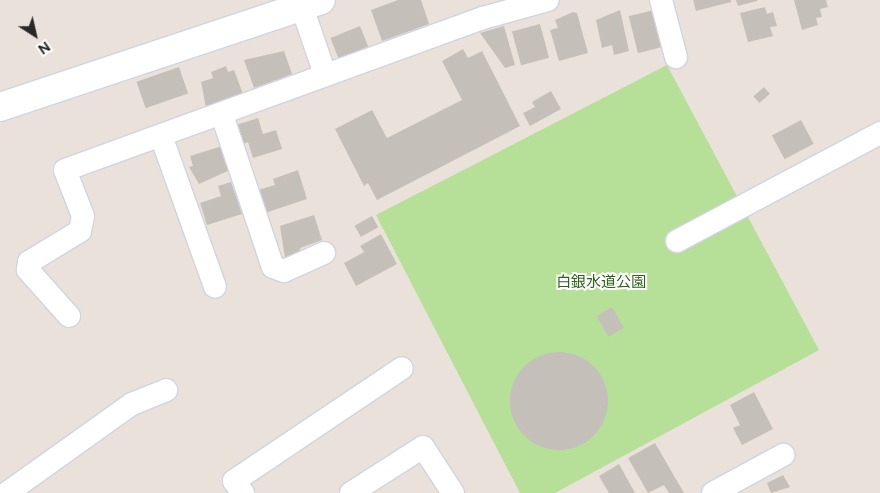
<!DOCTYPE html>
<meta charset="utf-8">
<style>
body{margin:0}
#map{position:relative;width:880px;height:493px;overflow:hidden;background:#eae2da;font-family:Figtree,"Noto Sans JP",sans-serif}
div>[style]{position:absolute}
.green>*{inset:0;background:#b6df98}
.building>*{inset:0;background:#c5bfba;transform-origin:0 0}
.round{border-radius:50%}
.roads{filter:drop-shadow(1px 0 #cfd4e0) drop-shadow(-1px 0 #cfd4e0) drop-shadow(0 1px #cfd4e0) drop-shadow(0 -1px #cfd4e0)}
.minor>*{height:22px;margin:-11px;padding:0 11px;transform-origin:11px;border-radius:11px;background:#fff}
.tertiary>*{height:28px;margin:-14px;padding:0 14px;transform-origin:14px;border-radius:14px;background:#fff}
span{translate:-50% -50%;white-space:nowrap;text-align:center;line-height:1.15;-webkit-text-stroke:4px #fff;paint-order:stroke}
.park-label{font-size:15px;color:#30611c}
.north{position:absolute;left:10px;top:10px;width:50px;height:50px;-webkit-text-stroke:4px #fff;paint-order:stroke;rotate:145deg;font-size:14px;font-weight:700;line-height:20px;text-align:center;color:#282828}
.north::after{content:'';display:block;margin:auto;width:18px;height:22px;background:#282828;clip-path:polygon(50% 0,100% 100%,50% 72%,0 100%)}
</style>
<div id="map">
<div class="green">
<i style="clip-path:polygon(667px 65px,819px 350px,555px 493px,520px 493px,376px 215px)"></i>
</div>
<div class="building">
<i style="clip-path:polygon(398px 0,421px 0,429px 24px,382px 41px,371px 10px)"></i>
<i style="clip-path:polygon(693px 0,731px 0,731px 2px,696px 11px)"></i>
<i style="clip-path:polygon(736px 0,757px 0,757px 1px,738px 6px)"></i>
<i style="clip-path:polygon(794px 0,826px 0,828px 7px,820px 9px,822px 17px,816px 18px,818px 25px,802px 30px)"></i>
<i style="clip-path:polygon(765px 7px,767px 14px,773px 12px,777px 26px,770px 27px,773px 36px,748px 42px,740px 13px)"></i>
<i style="clip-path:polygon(620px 10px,629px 51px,614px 55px,612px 45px,602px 48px,596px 20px)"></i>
<i style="left:654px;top:10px;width:38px;height:26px;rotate:76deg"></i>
<i style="clip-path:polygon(573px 12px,577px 13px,588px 53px,559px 61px,550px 30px,558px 28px,555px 20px)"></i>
<i style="left:540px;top:24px;width:35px;height:29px;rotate:75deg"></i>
<i style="left:360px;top:26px;width:22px;height:32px;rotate:68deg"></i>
<i style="clip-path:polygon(504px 26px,515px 65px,505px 68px,480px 33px)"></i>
<i style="clip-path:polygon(463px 49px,468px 58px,482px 51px,520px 126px,377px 200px,368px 183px,364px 186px,335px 129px,372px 110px,387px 138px,462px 100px,442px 61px)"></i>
<i style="clip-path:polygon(284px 51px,292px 74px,254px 88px,244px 60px)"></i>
<i style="clip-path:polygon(226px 66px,228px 72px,234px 70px,243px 94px,206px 108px,201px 82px,213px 78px,211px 72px)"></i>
<i style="left:179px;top:67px;width:28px;height:45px;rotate:71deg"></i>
<i style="left:764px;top:87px;width:9px;height:14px;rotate:49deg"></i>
<i style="clip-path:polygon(551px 91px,561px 109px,530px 126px,523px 113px,535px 107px,532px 102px)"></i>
<i style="clip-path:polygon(258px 118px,263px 134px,276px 130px,282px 149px,253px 158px,248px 142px,242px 144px,236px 125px)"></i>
<i style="left:801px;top:120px;width:27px;height:33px;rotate:62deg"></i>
<i style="clip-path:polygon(222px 146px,230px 170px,199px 184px,189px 167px,193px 166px,190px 156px)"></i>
<i style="clip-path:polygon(298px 170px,307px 199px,265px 213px,258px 190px,275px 185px,273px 179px)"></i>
<i style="clip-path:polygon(231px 182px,242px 214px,207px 225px,200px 203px,221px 196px,218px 186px)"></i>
<i style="clip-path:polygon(314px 215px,322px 240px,300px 248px,301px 253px,285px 258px,280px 226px)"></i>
<i style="left:372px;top:216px;width:13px;height:20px;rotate:61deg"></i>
<i style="clip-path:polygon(381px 234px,397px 264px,356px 286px,344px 263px,364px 252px,360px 246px)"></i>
<i style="left:612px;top:307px;width:24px;height:18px;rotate:60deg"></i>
<i class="round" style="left:510px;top:352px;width:98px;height:98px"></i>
<i style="clip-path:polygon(754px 392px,773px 429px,742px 445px,733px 428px,740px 425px,730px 405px)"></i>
<i style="clip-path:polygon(655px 443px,684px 493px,669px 493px,664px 485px,648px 493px,628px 458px)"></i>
<i style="clip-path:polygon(619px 464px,635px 493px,609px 493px,599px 476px)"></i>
<i style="clip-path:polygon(783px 475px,790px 487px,771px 493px,767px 483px)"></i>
</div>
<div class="roads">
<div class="minor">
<i style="left:661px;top:0;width:59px;rotate:75.3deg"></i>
<i style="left:302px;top:7px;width:71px;rotate:71.1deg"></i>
<i style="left:222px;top:115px;width:160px;rotate:71.5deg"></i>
<i style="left:273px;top:267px;width:12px;rotate:20deg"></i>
<i style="left:284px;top:271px;width:44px;rotate:-24.2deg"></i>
<i style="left:161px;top:136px;width:160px;rotate:70.3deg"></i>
<i style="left:677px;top:241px;width:230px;rotate:-28deg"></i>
<i style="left:69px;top:316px;width:62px;rotate:-131.7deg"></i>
<i style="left:28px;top:270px;width:8px;rotate:-83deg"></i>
<i style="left:29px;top:262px;width:60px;rotate:-31.3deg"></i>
<i style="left:80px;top:231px;width:15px;rotate:-79deg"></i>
<i style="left:83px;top:216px;width:49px;rotate:-111.4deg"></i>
<i style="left:65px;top:170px;width:445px;rotate:-20deg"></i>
<i style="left:483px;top:18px;width:67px;rotate:-15.5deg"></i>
<i style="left:7px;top:493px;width:153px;rotate:-35.5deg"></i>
<i style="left:132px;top:404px;width:37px;rotate:-22deg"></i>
<i style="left:243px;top:493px;width:15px;rotate:-127deg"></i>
<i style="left:234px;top:481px;width:202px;rotate:-33.9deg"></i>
<i style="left:351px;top:493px;width:85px;rotate:-32.6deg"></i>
<i style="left:423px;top:447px;width:55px;rotate:56.9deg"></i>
<i style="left:713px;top:493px;width:80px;rotate:-28.5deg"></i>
</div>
<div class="tertiary">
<i style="left:0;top:107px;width:338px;rotate:-18.4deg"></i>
</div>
</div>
<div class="park-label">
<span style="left:601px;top:283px">白銀水道公園</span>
</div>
<div class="north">N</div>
</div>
